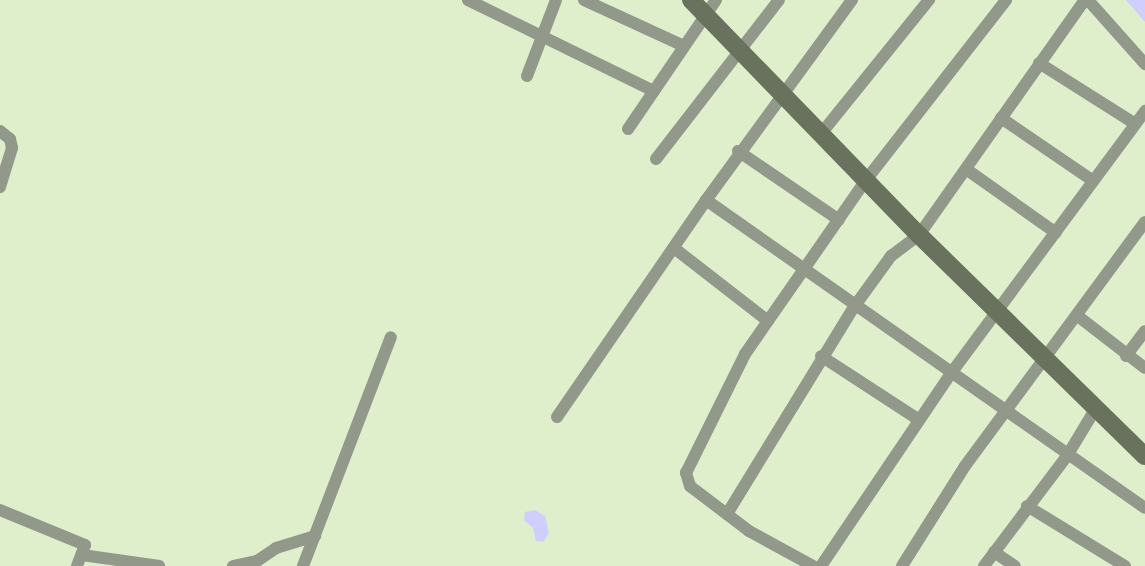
<!DOCTYPE html>
<style>
body{margin:0}
#map{position:relative;width:1145px;height:566px;overflow:hidden;background:#dfefcc;font-family:Ubuntu,sans-serif}
div>[style]{position:absolute}
.green>*{inset:0;background:#cfcefe}
.street>*{height:12px;margin:-6px;padding:0 6px;transform-origin:6px;border-radius:6px;background:#92988a}
.secondary>*{height:18px;margin:-9px;padding:0 9px;transform-origin:9px;border-radius:9px;background:#69725d}
span{translate:-50% -50%;white-space:nowrap;text-align:center;line-height:1.15;-webkit-text-stroke:6px #fff;paint-order:stroke}
</style>
<div id="map">
<div class="green">
<i style="clip-path:polygon(1126px 0,1145px 0,1145px 22px)"></i>
<i style="clip-path:polygon(535px 510px,545px 516px,549px 533px,543px 542px,536px 541px,533px 528px,524px 520px,525px 512px)"></i>
</div>
<div class="street">
<i style="left:468px;top:0;width:207px;rotate:26.1deg"></i>
<i style="left:584px;top:0;width:110px;rotate:24.7deg"></i>
<i style="left:852px;top:0;width:248px;rotate:126.1deg"></i>
<i style="left:706px;top:200px;width:536px;rotate:35.05deg"></i>
<i style="left:1088px;top:0;width:86px;rotate:48.3deg"></i>
<i style="left:1039px;top:63px;width:112px;rotate:32.3deg"></i>
<i style="left:527px;top:76px;width:81px;rotate:-69.1deg"></i>
<i style="left:1001px;top:118px;width:110px;rotate:34.3deg"></i>
<i style="left:628px;top:129px;width:156px;rotate:-55.7deg"></i>
<i style="left:0;top:131px;width:13px;rotate:39deg"></i>
<i style="left:10px;top:139px;width:9px;rotate:77deg"></i>
<i style="left:12px;top:148px;width:41px;rotate:107.1deg"></i>
<i style="left:820px;top:135px;width:174px;rotate:-51.1deg"></i>
<i style="left:738px;top:151px;width:122px;rotate:34.3deg"></i>
<i style="left:656px;top:159px;width:201px;rotate:-52.3deg"></i>
<i style="left:966px;top:169px;width:110px;rotate:35.4deg"></i>
<i style="left:674px;top:248px;width:119px;rotate:37.8deg"></i>
<i style="left:1079px;top:317px;width:83px;rotate:37.7deg"></i>
<i style="left:821px;top:356px;width:117px;rotate:33.1deg"></i>
<i style="left:1126px;top:356px;width:31px;rotate:-53deg"></i>
<i style="left:557px;top:417px;width:263px;rotate:-55.5deg"></i>
<i style="left:1027px;top:506px;width:115px;rotate:31.5deg"></i>
<i style="left:0;top:510px;width:92px;rotate:22.4deg"></i>
<i style="left:85px;top:545px;width:22px;rotate:111deg"></i>
<i style="left:727px;top:514px;width:243px;rotate:-58.5deg"></i>
<i style="left:854px;top:307px;width:63px;rotate:-54deg"></i>
<i style="left:891px;top:256px;width:35px;rotate:-37deg"></i>
<i style="left:919px;top:235px;width:288px;rotate:-54.8deg"></i>
<i style="left:994px;top:552px;width:25px;rotate:34deg"></i>
<i style="left:82px;top:555px;width:78px;rotate:8.1deg"></i>
<i style="left:233px;top:566px;width:25px;rotate:-12deg"></i>
<i style="left:257px;top:561px;width:23px;rotate:-34deg"></i>
<i style="left:276px;top:548px;width:41px;rotate:-17.1deg"></i>
<i style="left:303px;top:566px;width:245px;rotate:-69deg"></i>
<i style="left:813px;top:566px;width:73px;rotate:-151.3deg"></i>
<i style="left:749px;top:531px;width:74px;rotate:-142.7deg"></i>
<i style="left:690px;top:486px;width:14px;rotate:-107deg"></i>
<i style="left:686px;top:473px;width:133px;rotate:-63.6deg"></i>
<i style="left:745px;top:354px;width:212px;rotate:-55.2deg"></i>
<i style="left:866px;top:180px;width:228px;rotate:-52.1deg"></i>
<i style="left:821px;top:566px;width:234px;rotate:-56deg"></i>
<i style="left:952px;top:372px;width:325px;rotate:-53.5deg"></i>
<i style="left:902px;top:566px;width:118px;rotate:-57.8deg"></i>
<i style="left:965px;top:466px;width:303px;rotate:-53.6deg"></i>
<i style="left:984px;top:566px;width:138px;rotate:-53deg"></i>
<i style="left:1067px;top:456px;width:56px;rotate:-58.9deg"></i>
</div>
<div class="secondary">
<i style="left:691px;top:0;width:327px;rotate:45.9deg"></i>
<i style="left:919px;top:235px;width:316px;rotate:44.4deg"></i>
</div>
</div>
